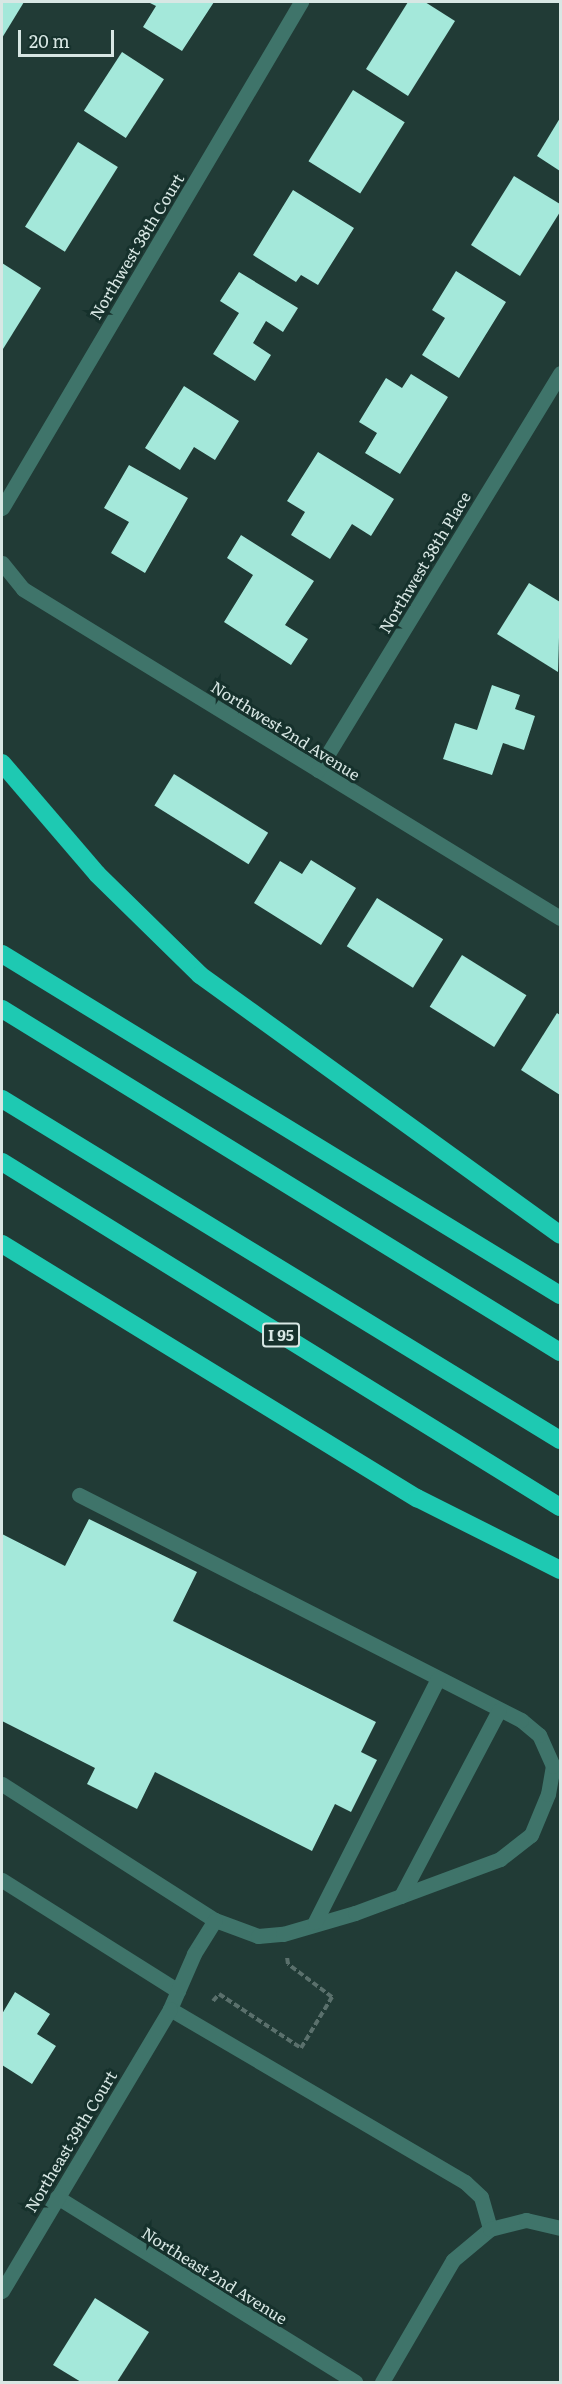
<!DOCTYPE html>
<style>
body{margin:0}
#map{position:relative;width:562px;height:2384px;overflow:hidden;background:#213b36;font-family:Literata,serif}
div>[style]{position:absolute}
.building>*{inset:0;background:#a4e8da;transform-origin:0 0}
.path>*{height:4px;margin-top:-2px;transform-origin:0;background:repeating-linear-gradient(90deg,#5a706c 0 6px,transparent 0 9px)}
.service>*{height:15px;margin:-7.5px;padding:0 7.5px;transform-origin:7.5px;border-radius:7.5px;background:#3f746a}
.minor>*{height:15px;margin:-7.5px;padding:0 7.5px;transform-origin:7.5px;border-radius:7.5px;background:#3f746a}
.motorway>*{height:18px;margin:-9px;padding:0 9px;transform-origin:9px;border-radius:9px;background:#1ec9b2}
span{translate:-50% -50%;white-space:nowrap;text-align:center;line-height:1.15;-webkit-text-stroke:6px #16312c;paint-order:stroke}
.shield-label span{padding:2px 4px;background:#16312c;border:2px solid;border-radius:4px;-webkit-text-stroke-width:0}
.shield-label{font-size:15px;color:#d8e7e4;font-weight:700}
.street-label{font-size:16px;color:#d8e7e4}
.frame{position:absolute;inset:0;border:3px solid #d8e7e4;pointer-events:none}
.scale{position:absolute;left:18px;top:30px;width:96px;height:27px;box-sizing:border-box;border:3px solid #d8e7e4;border-top:0;padding-left:8px;font-size:18px;line-height:21px;white-space:nowrap;color:#d8e7e4;-webkit-text-stroke:4px #16312c;paint-order:stroke}
</style>
<div id="map">
<div class="building">
<i style="clip-path:polygon(2px 2px,24px 2px,2px 38px)"></i>
<i style="clip-path:polygon(148px 2px,214px 2px,182px 51px,143px 27px,156px 6px)"></i>
<i style="clip-path:polygon(408px 2px,425px 2px,455px 21px,408px 96px,366px 69px)"></i>
<i style="left:122px;top:52px;width:50px;height:70px;rotate:33deg"></i>
<i style="left:353px;top:90px;width:61px;height:84px;rotate:32deg"></i>
<i style="clip-path:polygon(560px 118px,560px 171px,537px 156px)"></i>
<i style="left:78px;top:142px;width:47px;height:100px;rotate:32deg"></i>
<i style="clip-path:polygon(514px 176px,560px 204px,560px 212px,520px 276px,471px 245px)"></i>
<i style="clip-path:polygon(293px 190px,354px 228px,318px 285px,301px 275px,296px 282px,253px 255px)"></i>
<i style="clip-path:polygon(2px 263px,41px 288px,3px 349px,2px 348px)"></i>
<i style="clip-path:polygon(456px 271px,506px 302px,459px 378px,422px 355px,445px 318px,432px 310px)"></i>
<i style="clip-path:polygon(239px 272px,298px 308px,283px 332px,266px 321px,253px 343px,271px 355px,255px 381px,213px 354px,239px 313px,220px 301px)"></i>
<i style="clip-path:polygon(411px 374px,448px 397px,400px 474px,365px 453px,377px 433px,359px 422px,386px 378px,402px 388px)"></i>
<i style="clip-path:polygon(184px 386px,239px 421px,215px 460px,194px 447px,180px 470px,145px 448px)"></i>
<i style="clip-path:polygon(318px 452px,394px 499px,371px 536px,352px 524px,330px 559px,291px 535px,305px 512px,287px 501px)"></i>
<i style="clip-path:polygon(129px 465px,188px 498px,145px 573px,111px 553px,129px 522px,104px 508px)"></i>
<i style="clip-path:polygon(241px 535px,314px 581px,285px 625px,308px 639px,291px 665px,224px 622px,253px 575px,227px 558px)"></i>
<i style="clip-path:polygon(529px 583px,560px 602px,558px 672px,497px 634px)"></i>
<i style="clip-path:polygon(492px 685px,520px 695px,515px 709px,535px 716px,524px 750px,503px 743px,492px 775px,443px 759px,455px 723px,477px 730px)"></i>
<i style="left:174px;top:774px;width:111px;height:37px;rotate:32deg"></i>
<i style="clip-path:polygon(311px 860px,356px 888px,321px 945px,254px 903px,280px 861px,302px 874px)"></i>
<i style="left:377px;top:898px;width:78px;height:57px;rotate:32deg"></i>
<i style="left:462px;top:955px;width:76px;height:61px;rotate:32deg"></i>
<i style="clip-path:polygon(557px 1013px,560px 1015px,560px 1095px,521px 1070px)"></i>
<i style="clip-path:polygon(89px 1519px,197px 1572px,173px 1621px,376px 1722px,361px 1752px,377px 1760px,351px 1812px,335px 1804px,312px 1851px,155px 1772px,137px 1809px,87px 1784px,95px 1768px,2px 1721px,2px 1534px,65px 1566px)"></i>
<i style="clip-path:polygon(15px 1992px,50px 2014px,37px 2034px,56px 2046px,32px 2084px,2px 2065px,2px 2014px)"></i>
<i style="clip-path:polygon(95px 2298px,149px 2332px,117px 2382px,81px 2382px,53px 2365px)"></i>
</div>
<div class="path">
<i style="left:213px;top:2001px;width:9px;rotate:-49deg"></i>
<i style="left:219px;top:1994px;width:98px;rotate:33.4deg"></i>
<i style="left:301px;top:2048px;width:60px;rotate:-58.7deg"></i>
<i style="left:332px;top:1997px;width:55px;rotate:-143.1deg"></i>
<i style="left:288px;top:1964px;width:7px;rotate:-98deg"></i>
</div>
<div class="service">
<i style="left:2px;top:1784px;width:253px;rotate:32.6deg"></i>
<i style="left:215px;top:1920px;width:46px;rotate:20.4deg"></i>
<i style="left:258px;top:1936px;width:25px;rotate:-5deg"></i>
<i style="left:283px;top:1934px;width:75px;rotate:-16.3deg"></i>
<i style="left:355px;top:1913px;width:155px;rotate:-20.4deg"></i>
<i style="left:500px;top:1859px;width:39px;rotate:-38deg"></i>
<i style="left:531px;top:1835px;width:44px;rotate:-67.5deg"></i>
<i style="left:548px;top:1794px;width:28px;rotate:-80deg"></i>
<i style="left:553px;top:1766px;width:34px;rotate:-114deg"></i>
<i style="left:539px;top:1735px;width:23px;rotate:-140deg"></i>
<i style="left:521px;top:1720px;width:496px;rotate:-153deg"></i>
<i style="left:2px;top:1880px;width:208px;rotate:32.2deg"></i>
<i style="left:401px;top:1896px;width:210px;rotate:-62.2deg"></i>
<i style="left:215px;top:1920px;width:40px;rotate:122deg"></i>
<i style="left:194px;top:1954px;width:60px;rotate:113.6deg"></i>
<i style="left:170px;top:2009px;width:342px;rotate:30.4deg"></i>
<i style="left:465px;top:2182px;width:22px;rotate:43deg"></i>
<i style="left:481px;top:2197px;width:33px;rotate:74deg"></i>
<i style="left:315px;top:1922px;width:273px;rotate:-63.2deg"></i>
<i style="left:382px;top:2382px;width:141px;rotate:-59.8deg"></i>
<i style="left:453px;top:2260px;width:48px;rotate:-40deg"></i>
<i style="left:490px;top:2229px;width:37px;rotate:-14deg"></i>
<i style="left:526px;top:2220px;width:35px;rotate:13deg"></i>
</div>
<div class="minor">
<i style="left:2px;top:508px;width:588px;rotate:-59.42deg"></i>
<i style="left:2px;top:563px;width:33px;rotate:51deg"></i>
<i style="left:23px;top:589px;width:630px;rotate:31.49deg"></i>
<i style="left:318px;top:770px;width:465px;rotate:-58.6deg"></i>
<i style="left:57px;top:2197px;width:351px;rotate:31.8deg"></i>
<i style="left:2px;top:2291px;width:328px;rotate:-59.2deg"></i>
</div>
<div class="motorway">
<i style="left:2px;top:763px;width:146px;rotate:49.4deg"></i>
<i style="left:97px;top:874px;width:144px;rotate:44.4deg"></i>
<i style="left:200px;top:975px;width:444px;rotate:35.8deg"></i>
<i style="left:2px;top:954px;width:654px;rotate:31.43deg"></i>
<i style="left:2px;top:1009px;width:655px;rotate:31.58deg"></i>
<i style="left:2px;top:1099px;width:654px;rotate:31.43deg"></i>
<i style="left:2px;top:1162px;width:656px;rotate:31.73deg"></i>
<i style="left:2px;top:1244px;width:487px;rotate:31.5deg"></i>
<i style="left:417px;top:1498px;width:160px;rotate:26.7deg"></i>
</div>
<div class="shield-label">
<span style="left:281px;top:1335px">I 95</span>
</div>
<div class="street-label">
<span style="left:136px;top:246px;rotate:-59deg">Northwest 38th Court</span>
<span style="left:424px;top:562px;rotate:-59deg">Northwest 38th Place</span>
<span style="left:286px;top:730px;rotate:32deg">Northwest 2nd Avenue</span>
<span style="left:70px;top:2141px;rotate:-59deg">Northeast 39th Court</span>
<span style="left:215px;top:2275px;rotate:32deg">Northeast 2nd Avenue</span>
</div>
<div class="frame"></div>
<div class="scale">20 m</div>
</div>
